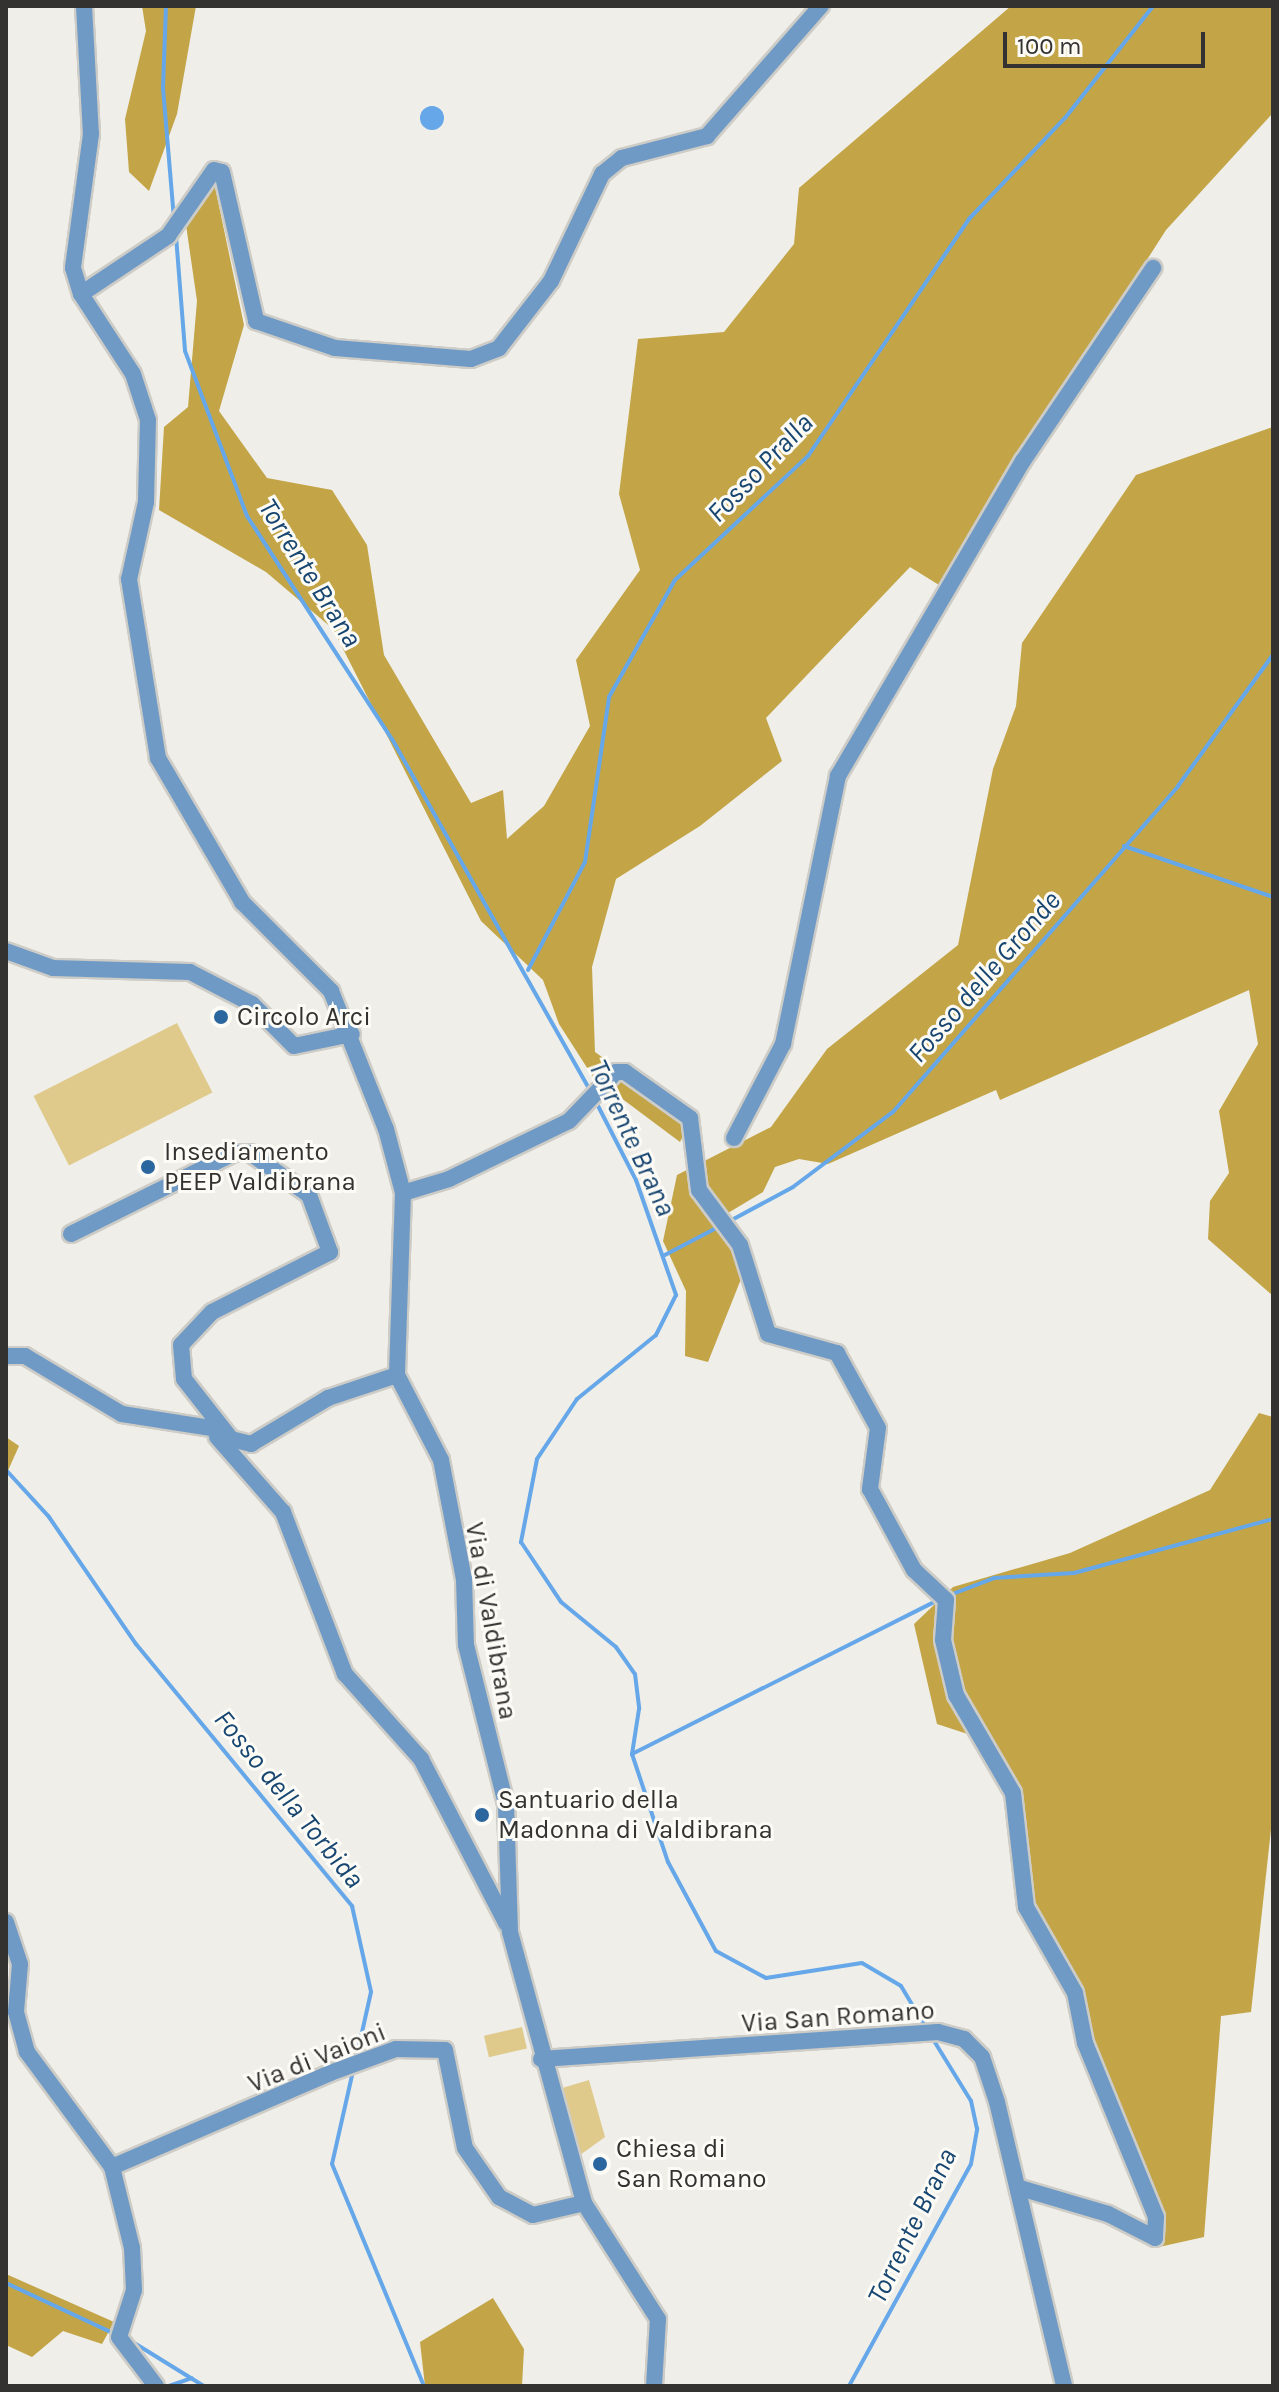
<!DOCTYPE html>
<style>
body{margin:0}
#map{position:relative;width:1279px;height:2392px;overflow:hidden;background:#efeee8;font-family:Karla,sans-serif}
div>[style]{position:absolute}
.green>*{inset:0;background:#dfca8c;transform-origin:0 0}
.forest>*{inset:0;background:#c3a547}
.water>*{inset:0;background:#65a7e8}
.round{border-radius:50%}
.stream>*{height:4px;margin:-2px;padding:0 2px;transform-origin:2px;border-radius:2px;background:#65a7e8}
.roads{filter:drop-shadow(2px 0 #cdccc7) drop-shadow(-2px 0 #cdccc7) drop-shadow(0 2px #cdccc7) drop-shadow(0 -2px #cdccc7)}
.minor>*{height:16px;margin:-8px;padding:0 8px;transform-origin:8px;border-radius:8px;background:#6f9ac5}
.dots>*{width:22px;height:22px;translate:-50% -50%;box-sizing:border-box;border:4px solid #fdfbf6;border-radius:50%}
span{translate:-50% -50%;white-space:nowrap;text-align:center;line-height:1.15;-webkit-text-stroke:6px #fdfbf6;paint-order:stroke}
.poi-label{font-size:26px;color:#333230}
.left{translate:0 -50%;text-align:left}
.street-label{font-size:26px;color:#333230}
.water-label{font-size:28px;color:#174671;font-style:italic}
.frame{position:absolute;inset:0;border:8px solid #333230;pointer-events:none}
.scale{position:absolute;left:1003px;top:32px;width:202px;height:36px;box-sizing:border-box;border:4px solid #333230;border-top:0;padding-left:10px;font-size:24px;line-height:28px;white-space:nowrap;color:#333230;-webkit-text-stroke:6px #fdfbf6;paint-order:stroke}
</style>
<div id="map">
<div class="green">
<i style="left:177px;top:1023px;width:78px;height:161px;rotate:63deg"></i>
<i style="left:522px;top:2027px;width:22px;height:39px;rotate:77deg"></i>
<i style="clip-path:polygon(589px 2080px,605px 2137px,580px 2155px,559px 2089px)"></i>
</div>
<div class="forest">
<i style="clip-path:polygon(142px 6px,196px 6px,177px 114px,149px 191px,129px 172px,125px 119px,146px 31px)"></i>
<i style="clip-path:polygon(1011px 6px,1273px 6px,1273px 113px,1166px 230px,939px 585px,910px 567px,766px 718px,782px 761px,700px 826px,616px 879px,592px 967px,595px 1052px,671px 1107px,686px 1130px,680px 1142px,593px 1077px,559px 1024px,543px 980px,481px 921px,333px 629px,266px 572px,159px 510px,164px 427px,188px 407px,197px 301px,185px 218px,215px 187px,244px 325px,219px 411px,267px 478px,332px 490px,367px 545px,384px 655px,471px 803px,503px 790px,507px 839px,544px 806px,590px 726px,576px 660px,640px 570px,619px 494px,638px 339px,724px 332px,794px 244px,799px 188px)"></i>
<i style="clip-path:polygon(1273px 427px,1273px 1296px,1208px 1239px,1210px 1201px,1229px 1173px,1219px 1111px,1258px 1044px,1249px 990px,1000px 1100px,996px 1090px,828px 1164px,799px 1159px,775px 1167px,763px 1192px,723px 1216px,743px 1274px,708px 1362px,685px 1356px,686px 1291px,663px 1241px,677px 1175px,771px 1127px,827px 1049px,958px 945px,993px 769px,1016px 706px,1022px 643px,1136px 475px)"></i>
<i style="clip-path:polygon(1259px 1413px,1273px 1417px,1273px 1811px,1251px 2012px,1221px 2016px,1204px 2237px,1159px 2247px,1162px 2207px,1096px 2050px,1080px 1984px,1033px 1898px,1019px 1796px,986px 1740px,937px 1724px,914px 1624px,953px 1587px,1070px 1553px,1210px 1490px)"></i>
<i style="clip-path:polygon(6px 1437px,19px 1446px,6px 1475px)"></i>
<i style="clip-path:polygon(6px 2274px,114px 2322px,102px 2344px,63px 2331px,32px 2357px,6px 2345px)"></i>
<i style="clip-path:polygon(493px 2298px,524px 2349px,522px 2386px,425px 2386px,420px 2342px)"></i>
</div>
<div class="water">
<i class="round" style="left:420px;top:106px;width:24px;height:24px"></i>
</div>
<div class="stream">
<i style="left:166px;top:6px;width:82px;rotate:92.1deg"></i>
<i style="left:163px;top:88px;width:131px;rotate:85.2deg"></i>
<i style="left:176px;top:236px;width:115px;rotate:85.5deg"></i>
<i style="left:185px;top:351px;width:176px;rotate:69.4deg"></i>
<i style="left:247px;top:516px;width:266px;rotate:57deg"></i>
<i style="left:392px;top:739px;width:405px;rotate:60.6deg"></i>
<i style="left:1124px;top:846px;width:157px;rotate:18.9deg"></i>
<i style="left:528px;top:970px;width:122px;rotate:-62.2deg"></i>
<i style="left:585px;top:862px;width:167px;rotate:-81.7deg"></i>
<i style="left:609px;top:697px;width:134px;rotate:-60.6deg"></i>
<i style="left:675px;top:580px;width:182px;rotate:-43deg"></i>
<i style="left:808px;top:456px;width:287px;rotate:-55.8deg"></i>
<i style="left:969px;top:219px;width:139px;rotate:-46.5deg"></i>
<i style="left:1065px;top:118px;width:142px;rotate:-51.8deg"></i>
<i style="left:595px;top:1100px;width:90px;rotate:62.9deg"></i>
<i style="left:636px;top:1180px;width:122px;rotate:70.8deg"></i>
<i style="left:676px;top:1295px;width:45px;rotate:116.6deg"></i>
<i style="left:656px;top:1335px;width:102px;rotate:141deg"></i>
<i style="left:577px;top:1399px;width:72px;rotate:123.7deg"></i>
<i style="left:537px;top:1459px;width:85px;rotate:100.9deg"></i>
<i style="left:521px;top:1542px;width:72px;rotate:56.3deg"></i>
<i style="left:561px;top:1602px;width:71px;rotate:39.3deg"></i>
<i style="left:616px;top:1647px;width:33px;rotate:55deg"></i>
<i style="left:635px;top:1674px;width:35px;rotate:83deg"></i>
<i style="left:639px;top:1709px;width:46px;rotate:98.8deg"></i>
<i style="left:632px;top:1754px;width:114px;rotate:71.6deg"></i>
<i style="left:668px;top:1862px;width:101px;rotate:61.7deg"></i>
<i style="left:716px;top:1951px;width:57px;rotate:28.4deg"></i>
<i style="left:766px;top:1978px;width:97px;rotate:-8.9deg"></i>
<i style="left:862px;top:1963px;width:45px;rotate:30.5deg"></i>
<i style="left:901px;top:1986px;width:49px;rotate:59.2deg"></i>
<i style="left:728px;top:1222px;width:74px;rotate:-28.3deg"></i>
<i style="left:793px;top:1187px;width:125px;rotate:-36.9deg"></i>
<i style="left:893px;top:1112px;width:433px;rotate:-48.8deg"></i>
<i style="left:1178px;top:786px;width:162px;rotate:-54.1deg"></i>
<i style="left:663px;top:1256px;width:64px;rotate:-27.8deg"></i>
<i style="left:6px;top:1470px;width:64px;rotate:47.5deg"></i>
<i style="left:49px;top:1517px;width:154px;rotate:55.6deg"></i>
<i style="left:136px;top:1644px;width:340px;rotate:50.5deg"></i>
<i style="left:352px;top:1906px;width:88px;rotate:77.5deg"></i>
<i style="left:371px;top:1992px;width:69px;rotate:102.6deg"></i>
<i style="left:950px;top:1595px;width:47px;rotate:-21.1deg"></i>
<i style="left:994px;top:1578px;width:80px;rotate:-3.6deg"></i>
<i style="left:1074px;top:1573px;width:206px;rotate:-15.2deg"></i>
<i style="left:632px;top:1754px;width:343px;rotate:-26.7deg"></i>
<i style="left:353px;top:2071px;width:95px;rotate:102.7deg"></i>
<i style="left:332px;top:2164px;width:240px;rotate:67.5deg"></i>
<i style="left:6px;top:2283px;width:120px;rotate:25.1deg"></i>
<i style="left:131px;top:2341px;width:86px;rotate:31.7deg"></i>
<i style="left:169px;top:2386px;width:24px;rotate:-19deg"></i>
<i style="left:849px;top:2386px;width:253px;rotate:-61.2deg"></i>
<i style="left:971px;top:2164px;width:36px;rotate:-80deg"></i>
<i style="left:977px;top:2129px;width:29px;rotate:-102deg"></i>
<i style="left:971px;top:2101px;width:76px;rotate:-121.6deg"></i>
</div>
<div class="roads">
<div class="minor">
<i style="left:84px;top:6px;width:128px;rotate:86.9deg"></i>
<i style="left:91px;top:134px;width:135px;rotate:97.7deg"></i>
<i style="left:73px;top:268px;width:27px;rotate:73deg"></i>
<i style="left:81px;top:294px;width:95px;rotate:57deg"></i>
<i style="left:133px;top:374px;width:48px;rotate:71.9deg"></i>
<i style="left:148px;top:420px;width:82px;rotate:91.4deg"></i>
<i style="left:146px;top:502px;width:79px;rotate:102.4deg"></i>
<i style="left:129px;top:579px;width:181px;rotate:80.8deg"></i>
<i style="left:158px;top:758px;width:167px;rotate:59.7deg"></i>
<i style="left:242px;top:902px;width:126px;rotate:45deg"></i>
<i style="left:331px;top:991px;width:149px;rotate:68.3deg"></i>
<i style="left:386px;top:1129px;width:66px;rotate:75.1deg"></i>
<i style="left:403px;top:1193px;width:182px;rotate:91.9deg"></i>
<i style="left:397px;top:1375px;width:96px;rotate:62.6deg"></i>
<i style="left:441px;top:1460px;width:121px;rotate:79.1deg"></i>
<i style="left:464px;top:1579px;width:66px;rotate:88.3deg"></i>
<i style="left:466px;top:1645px;width:164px;rotate:75.9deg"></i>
<i style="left:506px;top:1804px;width:128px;rotate:88.2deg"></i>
<i style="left:510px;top:1932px;width:281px;rotate:74.7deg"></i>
<i style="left:584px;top:2203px;width:138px;rotate:57.5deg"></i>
<i style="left:658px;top:2319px;width:67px;rotate:93.4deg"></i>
<i style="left:81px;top:294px;width:105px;rotate:-33.7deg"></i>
<i style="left:168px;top:236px;width:80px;rotate:-55.1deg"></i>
<i style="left:214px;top:170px;width:8px;rotate:14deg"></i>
<i style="left:222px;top:172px;width:153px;rotate:77.1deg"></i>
<i style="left:256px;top:321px;width:83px;rotate:18.9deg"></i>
<i style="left:335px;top:348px;width:136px;rotate:4.6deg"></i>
<i style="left:471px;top:359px;width:30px;rotate:-21deg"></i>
<i style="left:499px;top:348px;width:85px;rotate:-52.2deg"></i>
<i style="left:551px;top:281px;width:119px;rotate:-64.5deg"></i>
<i style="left:602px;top:174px;width:26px;rotate:-39deg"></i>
<i style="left:622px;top:158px;width:88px;rotate:-14.5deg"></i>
<i style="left:707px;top:136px;width:173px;rotate:-48.8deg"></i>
<i style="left:6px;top:951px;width:50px;rotate:19.9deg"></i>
<i style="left:53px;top:968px;width:137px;rotate:1.7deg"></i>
<i style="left:190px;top:972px;width:70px;rotate:27.3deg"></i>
<i style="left:252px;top:1004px;width:59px;rotate:45deg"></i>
<i style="left:294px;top:1046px;width:59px;rotate:-11.7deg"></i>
<i style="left:734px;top:1138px;width:106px;rotate:-62.5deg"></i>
<i style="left:783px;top:1044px;width:274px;rotate:-78.4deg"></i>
<i style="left:838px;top:776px;width:365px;rotate:-59.6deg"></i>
<i style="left:1023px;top:461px;width:233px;rotate:-56deg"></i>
<i style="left:403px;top:1193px;width:48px;rotate:-16.9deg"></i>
<i style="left:449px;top:1179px;width:133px;rotate:-25.8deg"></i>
<i style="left:569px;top:1121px;width:68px;rotate:-46.2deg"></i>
<i style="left:616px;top:1072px;width:9px"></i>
<i style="left:625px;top:1072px;width:80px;rotate:35.3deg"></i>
<i style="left:690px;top:1118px;width:73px;rotate:82.9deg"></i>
<i style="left:699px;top:1190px;width:69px;rotate:53.3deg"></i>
<i style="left:740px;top:1245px;width:93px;rotate:72.5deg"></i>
<i style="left:768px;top:1334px;width:72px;rotate:15.4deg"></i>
<i style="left:837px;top:1353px;width:85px;rotate:61.3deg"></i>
<i style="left:878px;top:1428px;width:62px;rotate:97.5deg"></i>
<i style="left:870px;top:1489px;width:92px;rotate:61.5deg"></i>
<i style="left:914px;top:1570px;width:44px;rotate:43.2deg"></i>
<i style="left:946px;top:1600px;width:40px;rotate:94.3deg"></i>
<i style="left:943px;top:1640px;width:57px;rotate:76.7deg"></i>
<i style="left:956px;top:1695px;width:113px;rotate:59.8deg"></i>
<i style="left:1013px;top:1793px;width:115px;rotate:83.5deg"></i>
<i style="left:1026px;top:1907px;width:99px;rotate:60.3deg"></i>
<i style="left:1075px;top:1993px;width:51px;rotate:78.7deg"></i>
<i style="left:1085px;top:2043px;width:188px;rotate:67.8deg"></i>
<i style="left:1156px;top:2217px;width:21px;rotate:93deg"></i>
<i style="left:1155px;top:2238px;width:53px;rotate:-152.9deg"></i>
<i style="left:1108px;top:2214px;width:92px;rotate:-163.5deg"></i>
<i style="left:71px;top:1234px;width:182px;rotate:-26.4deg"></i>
<i style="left:234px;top:1153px;width:16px"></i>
<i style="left:250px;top:1153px;width:72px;rotate:35.4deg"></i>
<i style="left:309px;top:1195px;width:61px;rotate:69.8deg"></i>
<i style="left:330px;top:1252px;width:132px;rotate:153deg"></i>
<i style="left:212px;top:1312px;width:45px;rotate:133.2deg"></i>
<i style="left:181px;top:1345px;width:34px;rotate:85deg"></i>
<i style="left:184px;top:1379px;width:76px;rotate:51.9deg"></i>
<i style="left:231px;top:1439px;width:21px;rotate:14deg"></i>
<i style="left:251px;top:1444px;width:90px;rotate:-30.9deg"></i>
<i style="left:328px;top:1398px;width:73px;rotate:-18.4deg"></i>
<i style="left:6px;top:1356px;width:19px"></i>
<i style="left:25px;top:1356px;width:113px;rotate:30.9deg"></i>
<i style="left:122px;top:1414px;width:102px;rotate:9deg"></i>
<i style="left:217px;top:1437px;width:100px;rotate:48.7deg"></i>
<i style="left:283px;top:1512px;width:173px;rotate:69.1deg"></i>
<i style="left:345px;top:1674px;width:114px;rotate:48.2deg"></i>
<i style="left:421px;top:1759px;width:185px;rotate:62.6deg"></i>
<i style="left:6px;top:1922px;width:44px;rotate:71.6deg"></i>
<i style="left:20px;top:1964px;width:48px;rotate:94.8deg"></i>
<i style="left:16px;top:2012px;width:41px;rotate:74.6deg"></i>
<i style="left:27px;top:2052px;width:143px;rotate:53.5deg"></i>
<i style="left:541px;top:2059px;width:398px;rotate:-3.9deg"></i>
<i style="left:938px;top:2032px;width:27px;rotate:15deg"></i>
<i style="left:964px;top:2039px;width:25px;rotate:45deg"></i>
<i style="left:982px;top:2057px;width:47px;rotate:71.6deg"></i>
<i style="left:997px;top:2102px;width:292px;rotate:76.7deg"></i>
<i style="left:156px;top:2386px;width:61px;rotate:-127.1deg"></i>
<i style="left:119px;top:2337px;width:49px;rotate:-72.3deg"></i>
<i style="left:134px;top:2290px;width:42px;rotate:-92.7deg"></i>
<i style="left:132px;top:2248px;width:83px;rotate:-103.9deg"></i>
<i style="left:112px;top:2167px;width:237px;rotate:-23.3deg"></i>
<i style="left:330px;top:2073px;width:70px;rotate:-20deg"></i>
<i style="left:396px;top:2049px;width:49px;rotate:1.2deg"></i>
<i style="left:445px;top:2050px;width:100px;rotate:78.5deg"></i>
<i style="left:465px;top:2148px;width:60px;rotate:55.2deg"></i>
<i style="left:499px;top:2197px;width:38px;rotate:28deg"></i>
<i style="left:533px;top:2215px;width:52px;rotate:-13.2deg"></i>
</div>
</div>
<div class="dots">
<i style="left:221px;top:1017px;background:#2b679e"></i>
<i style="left:148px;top:1167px;background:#2b679e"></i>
<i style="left:482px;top:1815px;background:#2b679e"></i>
<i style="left:600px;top:2164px;background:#2b679e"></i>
</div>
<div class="poi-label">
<span class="left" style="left:237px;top:1017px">Circolo Arci</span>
<span class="left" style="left:164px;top:1167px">Insediamento<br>PEEP Valdibrana</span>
<span class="left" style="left:498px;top:1815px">Santuario della<br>Madonna di Valdibrana</span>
<span class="left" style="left:616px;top:2164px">Chiesa di<br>San Romano</span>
</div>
<div class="street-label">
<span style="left:491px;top:1621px;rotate:80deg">Via di Valdibrana</span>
<span style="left:838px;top:2017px;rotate:-4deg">Via San Romano</span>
<span style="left:317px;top:2058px;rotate:-22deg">Via di Vaioni</span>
</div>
<div class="water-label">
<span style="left:760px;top:468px;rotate:-46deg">Fosso Pralla</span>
<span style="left:310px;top:573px;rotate:58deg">Torrente Brana</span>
<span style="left:984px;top:977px;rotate:-49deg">Fosso delle Gronde</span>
<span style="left:632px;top:1138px;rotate:65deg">Torrente Brana</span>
<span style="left:289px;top:1799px;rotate:51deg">Fosso della Torbida</span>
<span style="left:912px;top:2226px;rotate:-64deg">Torrente Brana</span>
</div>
<div class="frame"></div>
<div class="scale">100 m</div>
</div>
